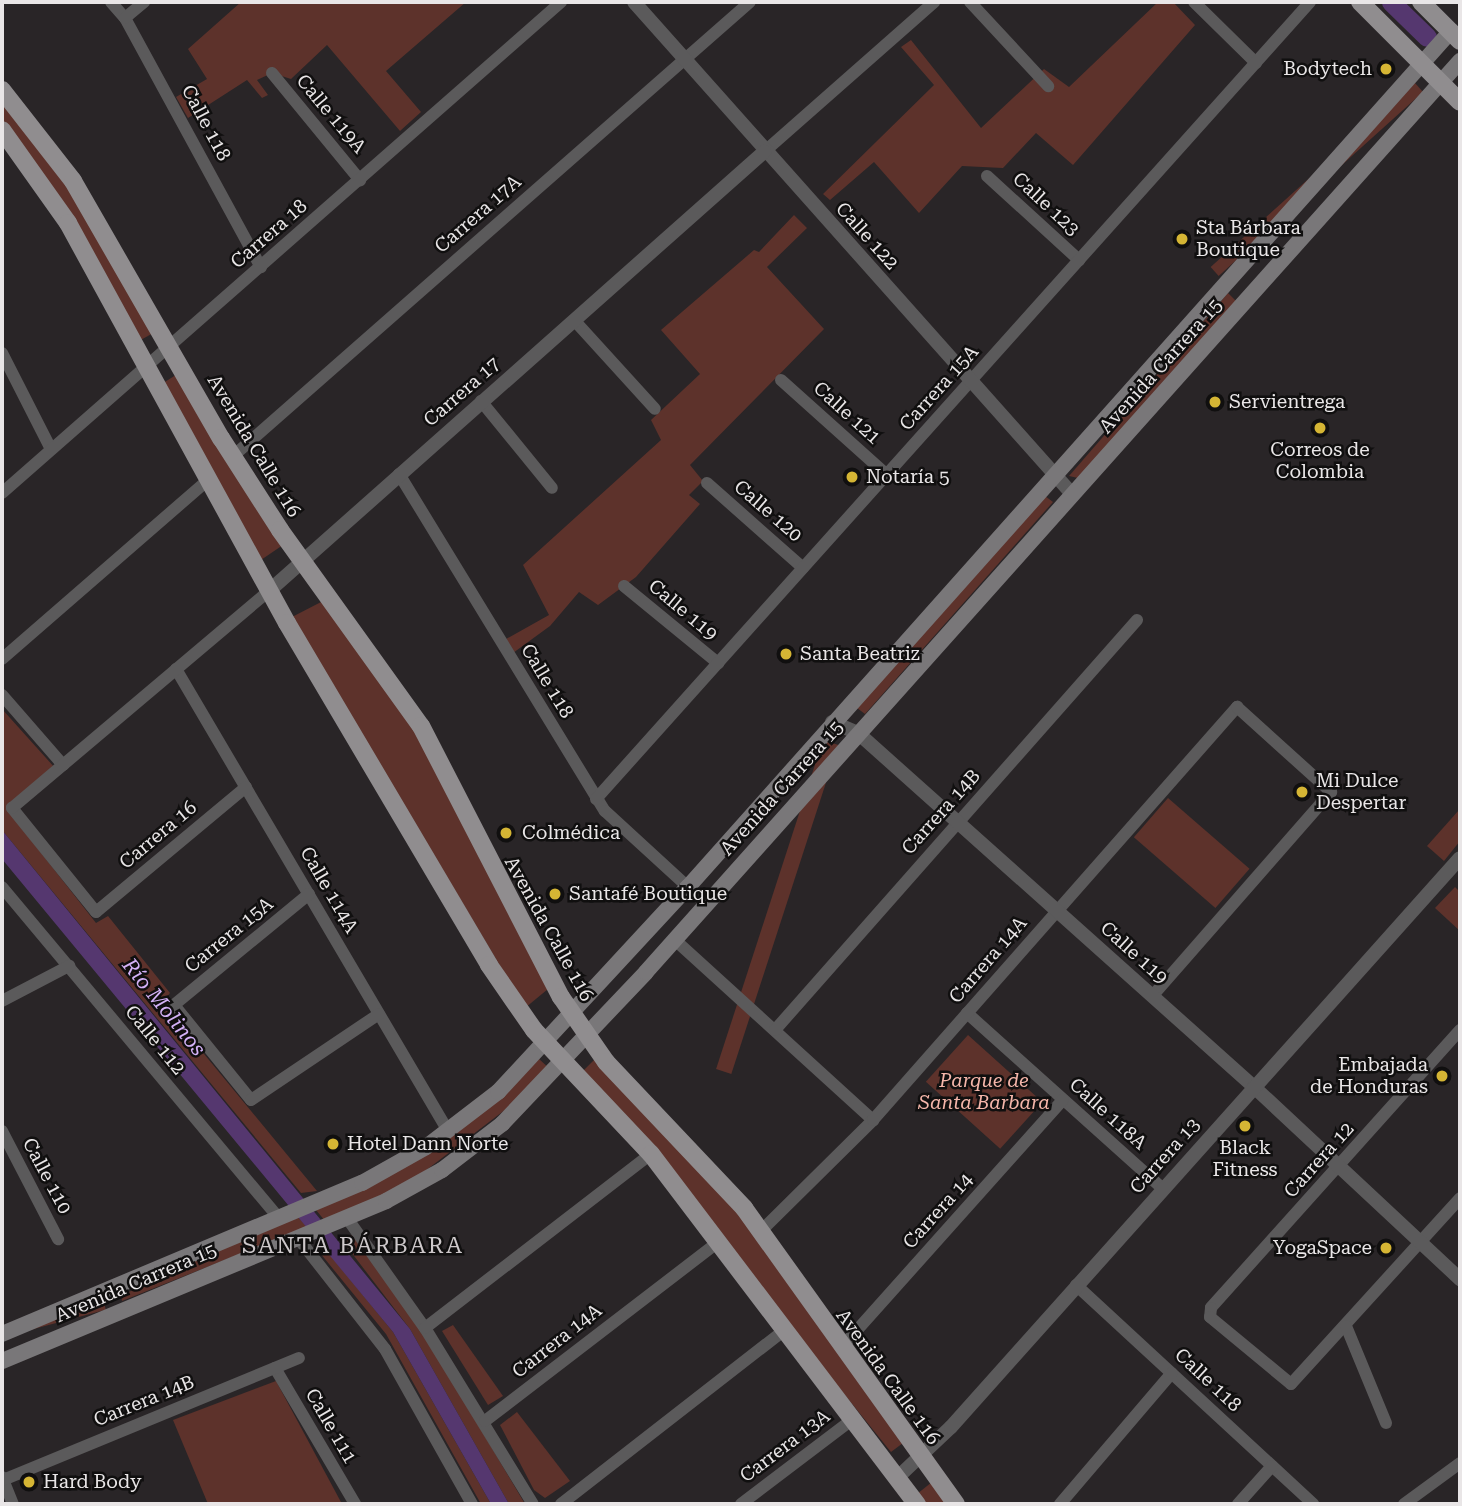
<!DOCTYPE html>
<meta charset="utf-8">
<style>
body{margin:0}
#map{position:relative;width:1462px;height:1506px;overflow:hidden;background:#292527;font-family:"Roboto Serif",serif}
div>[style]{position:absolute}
.green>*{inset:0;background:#5d322b;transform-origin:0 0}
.water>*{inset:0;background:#55376f}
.river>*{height:19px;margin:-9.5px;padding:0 9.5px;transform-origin:9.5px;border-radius:9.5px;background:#55376f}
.minor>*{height:12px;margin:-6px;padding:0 6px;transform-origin:6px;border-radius:6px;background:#5b5a5b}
.tertiary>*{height:14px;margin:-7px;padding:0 7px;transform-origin:7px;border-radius:7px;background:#5b5a5b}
.secondary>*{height:16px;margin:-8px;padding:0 8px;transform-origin:8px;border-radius:8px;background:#797779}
.primary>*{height:18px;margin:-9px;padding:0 9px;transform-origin:9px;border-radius:9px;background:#908d8f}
.dots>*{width:19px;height:19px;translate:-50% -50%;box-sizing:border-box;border:4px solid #100f0f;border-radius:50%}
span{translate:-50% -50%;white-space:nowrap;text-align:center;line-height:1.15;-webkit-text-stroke:5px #100f0f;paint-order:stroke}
.poi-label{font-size:19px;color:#e9e6e7}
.right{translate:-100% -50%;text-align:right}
.left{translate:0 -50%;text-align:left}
.street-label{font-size:19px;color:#e9e6e7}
.park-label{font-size:19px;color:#f5b6aa;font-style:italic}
.water-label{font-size:21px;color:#d3b1f6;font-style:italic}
.quarter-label{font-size:23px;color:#cdc8ca;letter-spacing:2px}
.frame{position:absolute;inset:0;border:4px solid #e9e6e7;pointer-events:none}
</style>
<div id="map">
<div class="green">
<i style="clip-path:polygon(241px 2px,466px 2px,386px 71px,421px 112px,400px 131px,327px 45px,291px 79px,272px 73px,257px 80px,268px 95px,262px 98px,247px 80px,188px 118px,176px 97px,207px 79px,188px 49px)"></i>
<i style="clip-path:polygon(1158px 2px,1173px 2px,1195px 25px,1073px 165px,1036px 133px,1003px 168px,962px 166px,919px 213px,874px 162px,830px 200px,823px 194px,934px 85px,901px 47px,911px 40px,981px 128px,1044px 69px,1069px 87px)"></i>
<i style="left:1415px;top:83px;width:12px;height:275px;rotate:48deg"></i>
<i style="clip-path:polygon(2px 99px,59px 169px,155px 332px,139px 341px,2px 122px)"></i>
<i style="clip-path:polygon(794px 215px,807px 228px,767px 267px,824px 329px,690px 465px,703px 481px,689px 495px,700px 504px,636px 577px,598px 605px,579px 592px,550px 626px,513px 653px,506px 639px,549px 615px,523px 565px,661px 440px,651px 420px,700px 374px,661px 330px,754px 250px,759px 252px)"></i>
<i style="clip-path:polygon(1228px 293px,1237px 302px,1078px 478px,1069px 476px)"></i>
<i style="clip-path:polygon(179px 373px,283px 545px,258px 562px,160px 385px)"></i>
<i style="clip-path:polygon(1045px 496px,1053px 502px,865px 714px,853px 705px)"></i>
<i style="clip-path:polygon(323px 601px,404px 709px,548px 989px,525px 1008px,292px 617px)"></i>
<i style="clip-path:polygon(2px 709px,55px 768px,9px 812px,96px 923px,108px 916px,170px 993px,162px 1003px,317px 1191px,301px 1193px,2px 830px)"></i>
<i style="left:823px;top:740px;width:16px;height:346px;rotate:18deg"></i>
<i style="left:1168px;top:798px;width:108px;height:52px;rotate:41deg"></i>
<i style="clip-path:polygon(1459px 810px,1460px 841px,1444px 861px,1427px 846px)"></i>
<i style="clip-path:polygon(1455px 887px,1460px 892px,1460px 931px,1435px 908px)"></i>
<i style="left:968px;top:1035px;width:100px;height:63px;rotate:42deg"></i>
<i style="clip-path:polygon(596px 1058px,737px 1209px,903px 1443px,891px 1452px,583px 1071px)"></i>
<i style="clip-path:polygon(539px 1059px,550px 1069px,510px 1106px,412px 1181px,325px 1221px,316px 1210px,374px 1185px)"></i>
<i style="clip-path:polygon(298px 1217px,307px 1227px,122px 1301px,121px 1296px,160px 1276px)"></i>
<i style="clip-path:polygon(352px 1235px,418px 1323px,525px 1504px,509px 1504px,410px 1329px,341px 1239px)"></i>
<i style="clip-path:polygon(322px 1245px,393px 1332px,491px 1504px,481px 1504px,386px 1334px,316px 1248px)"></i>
<i style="left:103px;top:1299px;width:11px;height:111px;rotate:75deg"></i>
<i style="clip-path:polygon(453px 1325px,503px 1396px,488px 1405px,442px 1331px)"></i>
<i style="clip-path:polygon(276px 1381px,342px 1504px,208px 1504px,173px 1420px)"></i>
<i style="clip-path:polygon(517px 1412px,570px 1481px,545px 1498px,534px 1490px,500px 1425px)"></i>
<i style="clip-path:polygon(932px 1482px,949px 1504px,925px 1504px,917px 1494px)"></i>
</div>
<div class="water">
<i style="clip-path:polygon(2px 830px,410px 1329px,509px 1504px,491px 1504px,393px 1332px,2px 859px)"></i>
</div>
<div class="river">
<i style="left:1391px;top:2px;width:50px;rotate:44.2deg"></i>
</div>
<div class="minor">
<i style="left:111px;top:2px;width:21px;rotate:49deg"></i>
<i style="left:125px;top:18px;width:284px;rotate:61.4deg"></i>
<i style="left:970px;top:2px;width:115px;rotate:47.1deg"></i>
<i style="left:1194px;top:2px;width:87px;rotate:44.5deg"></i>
<i style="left:125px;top:18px;width:25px;rotate:-40deg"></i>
<i style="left:272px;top:73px;width:139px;rotate:50.6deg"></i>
<i style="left:764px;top:152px;width:227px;rotate:-41.4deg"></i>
<i style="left:987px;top:176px;width:125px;rotate:42.4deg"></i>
<i style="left:574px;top:320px;width:120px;rotate:47.7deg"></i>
<i style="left:2px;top:353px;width:108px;rotate:63deg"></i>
<i style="left:781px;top:380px;width:142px;rotate:41.9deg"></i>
<i style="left:481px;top:401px;width:112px;rotate:50.8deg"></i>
<i style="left:232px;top:457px;width:689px;rotate:-41.3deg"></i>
<i style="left:399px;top:474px;width:395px;rotate:58.6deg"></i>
<i style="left:605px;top:811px;width:113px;rotate:42.5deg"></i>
<i style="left:707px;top:483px;width:128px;rotate:41.5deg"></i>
<i style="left:2px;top:493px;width:744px;rotate:-41.29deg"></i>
<i style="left:624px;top:586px;width:122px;rotate:39.3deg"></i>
<i style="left:2px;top:659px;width:271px;rotate:-41deg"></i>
<i style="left:176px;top:669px;width:536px;rotate:59.51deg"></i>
<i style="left:2px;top:695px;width:93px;rotate:48.9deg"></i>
<i style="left:246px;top:787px;width:195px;rotate:140.2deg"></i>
<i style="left:96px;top:912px;width:134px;rotate:-128.9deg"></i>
<i style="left:12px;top:808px;width:336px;rotate:-40.2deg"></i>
<i style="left:596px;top:799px;width:1070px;rotate:-48.14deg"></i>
<i style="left:2px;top:887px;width:432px;rotate:50.1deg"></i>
<i style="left:309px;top:894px;width:175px;rotate:140.6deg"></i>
<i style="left:174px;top:1005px;width:122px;rotate:51deg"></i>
<i style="left:251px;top:1100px;width:154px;rotate:-33.9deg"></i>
<i style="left:675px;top:940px;width:268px;rotate:42.3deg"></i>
<i style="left:2px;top:1001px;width:76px;rotate:-27.6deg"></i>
<i style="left:967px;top:1013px;width:262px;rotate:41.9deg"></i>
<i style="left:775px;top:1030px;width:547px;rotate:-48.56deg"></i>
<i style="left:1460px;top:1030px;width:373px;rotate:131.9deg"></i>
<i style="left:1211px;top:1308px;width:9px;rotate:96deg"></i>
<i style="left:1210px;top:1317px;width:105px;rotate:39.6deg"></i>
<i style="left:1291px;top:1384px;width:251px;rotate:-47.7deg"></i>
<i style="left:2px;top:1131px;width:122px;rotate:62.6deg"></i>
<i style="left:347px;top:1218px;width:135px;rotate:54.7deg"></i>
<i style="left:425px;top:1328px;width:206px;rotate:58.5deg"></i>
<i style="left:761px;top:1231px;width:158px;rotate:-44.7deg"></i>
<i style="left:873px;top:1120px;width:551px;rotate:-48.61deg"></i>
<i style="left:1237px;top:707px;width:127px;rotate:42.1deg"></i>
<i style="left:1331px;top:792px;width:270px;rotate:131.2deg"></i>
<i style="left:298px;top:1238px;width:141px;rotate:51.9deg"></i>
<i style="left:385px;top:1349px;width:178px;rotate:60.7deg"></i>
<i style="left:1076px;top:1285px;width:323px;rotate:42.7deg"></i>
<i style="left:1346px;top:1326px;width:105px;rotate:67.6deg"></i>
<i style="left:425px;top:1328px;width:285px;rotate:-37.6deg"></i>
<i style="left:841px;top:1348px;width:333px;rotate:-48.2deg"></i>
<i style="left:275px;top:1368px;width:158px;rotate:59.5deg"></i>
<i style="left:485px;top:1421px;width:296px;rotate:-37.5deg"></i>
<i style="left:2px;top:1477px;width:29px;rotate:68deg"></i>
<i style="left:3px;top:1480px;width:320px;rotate:-22.4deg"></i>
<i style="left:561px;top:1504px;width:285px;rotate:-37.9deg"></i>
<i style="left:741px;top:1504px;width:141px;rotate:-37.2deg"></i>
<i style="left:1060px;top:1504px;width:172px;rotate:-49.5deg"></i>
<i style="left:1238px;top:1504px;width:51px;rotate:-48.2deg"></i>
<i style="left:1404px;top:1504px;width:69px;rotate:-36.2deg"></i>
</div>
<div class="tertiary">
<i style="left:634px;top:2px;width:660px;rotate:48.32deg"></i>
<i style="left:269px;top:591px;width:662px;rotate:-41.57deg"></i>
<i style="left:832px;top:722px;width:28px;rotate:23deg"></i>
<i style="left:858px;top:733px;width:531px;rotate:41.79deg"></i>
<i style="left:1254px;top:1087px;width:282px;rotate:43deg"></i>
<i style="left:897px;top:1478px;width:74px;rotate:-43.4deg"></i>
<i style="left:951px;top:1427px;width:763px;rotate:-48.19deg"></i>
</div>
<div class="secondary">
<i style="left:2px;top:1334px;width:390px;rotate:-22.8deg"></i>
<i style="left:362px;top:1183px;width:73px;rotate:-29.4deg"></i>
<i style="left:426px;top:1147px;width:91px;rotate:-37.4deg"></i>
<i style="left:498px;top:1092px;width:280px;rotate:-47.2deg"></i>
<i style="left:688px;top:887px;width:1147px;rotate:-48.29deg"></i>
<i style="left:2px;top:1361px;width:416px;rotate:-22.6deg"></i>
<i style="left:386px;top:1201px;width:64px;rotate:-29deg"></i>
<i style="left:442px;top:1170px;width:76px;rotate:-37.5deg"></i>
<i style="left:502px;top:1124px;width:209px;rotate:-46.5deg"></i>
<i style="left:646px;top:972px;width:1222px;rotate:-48.22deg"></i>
</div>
<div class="primary">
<i style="left:1360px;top:2px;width:141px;rotate:45deg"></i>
<i style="left:1421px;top:2px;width:55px;rotate:45deg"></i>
<i style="left:2px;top:90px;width:115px;rotate:52deg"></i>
<i style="left:73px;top:181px;width:297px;rotate:60.1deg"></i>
<i style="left:221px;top:438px;width:109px;rotate:57.3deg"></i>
<i style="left:280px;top:530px;width:241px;rotate:54.3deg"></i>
<i style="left:421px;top:726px;width:305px;rotate:62.7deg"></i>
<i style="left:561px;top:997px;width:79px;rotate:55.3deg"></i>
<i style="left:606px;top:1062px;width:201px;rotate:46.6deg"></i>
<i style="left:744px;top:1208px;width:364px;rotate:54.4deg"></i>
<i style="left:2px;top:130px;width:114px;rotate:54.6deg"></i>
<i style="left:68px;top:223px;width:456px;rotate:61.3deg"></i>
<i style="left:287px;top:623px;width:397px;rotate:59.4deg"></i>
<i style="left:489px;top:965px;width:79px;rotate:55.3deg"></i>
<i style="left:534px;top:1030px;width:170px;rotate:46.7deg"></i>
<i style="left:651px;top:1154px;width:440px;rotate:52.8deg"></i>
</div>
<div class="dots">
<i style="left:1386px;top:69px;background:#d5b534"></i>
<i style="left:1182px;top:239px;background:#d5b534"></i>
<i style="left:1215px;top:402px;background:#d5b534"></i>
<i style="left:1320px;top:428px;background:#d5b534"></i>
<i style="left:852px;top:477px;background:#d5b534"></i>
<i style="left:786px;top:654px;background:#d5b534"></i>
<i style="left:1302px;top:792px;background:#d5b534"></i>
<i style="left:506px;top:833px;background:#d5b534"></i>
<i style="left:555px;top:894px;background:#d5b534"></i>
<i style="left:1442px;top:1076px;background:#d5b534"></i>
<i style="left:1245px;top:1126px;background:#d5b534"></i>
<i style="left:333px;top:1144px;background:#d5b534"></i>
<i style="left:1386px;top:1248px;background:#d5b534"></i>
<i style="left:29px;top:1482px;background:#d5b534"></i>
</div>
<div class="poi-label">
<span class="right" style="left:1372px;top:69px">Bodytech</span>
<span class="left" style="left:1196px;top:239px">Sta Bárbara<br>Boutique</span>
<span class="left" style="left:1229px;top:402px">Servientrega</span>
<span style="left:1320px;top:461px">Correos de<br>Colombia</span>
<span class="left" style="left:866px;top:477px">Notaría 5</span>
<span class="left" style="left:800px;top:654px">Santa Beatriz</span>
<span class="left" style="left:1316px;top:792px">Mi Dulce<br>Despertar</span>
<span class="left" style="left:522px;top:833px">Colmédica</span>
<span class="left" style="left:569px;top:894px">Santafé Boutique</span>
<span class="right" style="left:1428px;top:1076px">Embajada<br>de Honduras</span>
<span class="left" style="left:347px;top:1144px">Hotel Dann Norte</span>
<span style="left:1245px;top:1159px">Black<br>Fitness</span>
<span class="right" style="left:1372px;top:1248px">YogaSpace</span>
<span class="left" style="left:43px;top:1482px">Hard Body</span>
</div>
<div class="street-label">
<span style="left:331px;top:114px;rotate:50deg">Calle 119A</span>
<span style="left:206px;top:123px;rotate:62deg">Calle 118</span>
<span style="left:1046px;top:204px;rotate:43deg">Calle 123</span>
<span style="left:478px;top:214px;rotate:-41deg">Carrera 17A</span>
<span style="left:269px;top:234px;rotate:-41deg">Carrera 18</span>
<span style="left:867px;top:236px;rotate:48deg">Calle 122</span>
<span style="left:1161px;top:366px;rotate:-48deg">Avenida Carrera 15</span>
<span style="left:939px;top:388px;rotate:-48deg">Carrera 15A</span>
<span style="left:462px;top:392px;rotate:-41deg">Carrera 17</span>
<span style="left:847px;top:413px;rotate:42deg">Calle 121</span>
<span style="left:254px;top:446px;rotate:59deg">Avenida Calle 116</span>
<span style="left:768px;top:511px;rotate:41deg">Calle 120</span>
<span style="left:683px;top:610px;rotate:40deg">Calle 119</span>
<span style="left:547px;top:681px;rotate:59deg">Calle 118</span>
<span style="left:782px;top:788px;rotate:-48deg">Avenida Carrera 15</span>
<span style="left:941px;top:812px;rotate:-48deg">Carrera 14B</span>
<span style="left:158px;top:835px;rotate:-40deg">Carrera 16</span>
<span style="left:329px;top:890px;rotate:60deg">Calle 114A</span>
<span style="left:549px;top:929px;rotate:61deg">Avenida Calle 116</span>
<span style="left:229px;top:935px;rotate:-39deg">Carrera 15A</span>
<span style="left:1134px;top:953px;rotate:42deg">Calle 119</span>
<span style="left:988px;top:960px;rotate:-49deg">Carrera 14A</span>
<span style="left:155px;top:1040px;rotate:51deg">Calle 112</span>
<span style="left:1108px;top:1114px;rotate:42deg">Calle 118A</span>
<span style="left:1165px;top:1156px;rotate:-48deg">Carrera 13</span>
<span style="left:1319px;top:1160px;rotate:-48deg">Carrera 12</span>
<span style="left:47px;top:1176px;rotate:62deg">Calle 110</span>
<span style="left:938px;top:1211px;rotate:-48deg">Carrera 14</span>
<span style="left:136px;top:1283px;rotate:-23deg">Avenida Carrera 15</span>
<span style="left:557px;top:1341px;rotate:-38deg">Carrera 14A</span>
<span style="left:888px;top:1377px;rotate:54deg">Avenida Calle 116</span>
<span style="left:1208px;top:1380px;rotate:43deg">Calle 118</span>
<span style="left:144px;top:1401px;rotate:-22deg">Carrera 14B</span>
<span style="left:331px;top:1426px;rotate:60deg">Calle 111</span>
<span style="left:785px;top:1446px;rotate:-37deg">Carrera 13A</span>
</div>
<div class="park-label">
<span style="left:984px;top:1092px">Parque de<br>Santa Barbara</span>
</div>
<div class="water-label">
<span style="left:164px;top:1007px;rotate:51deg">Río Molinos</span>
</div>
<div class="quarter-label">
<span style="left:353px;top:1246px">SANTA BÁRBARA</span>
</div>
<div class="frame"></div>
</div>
